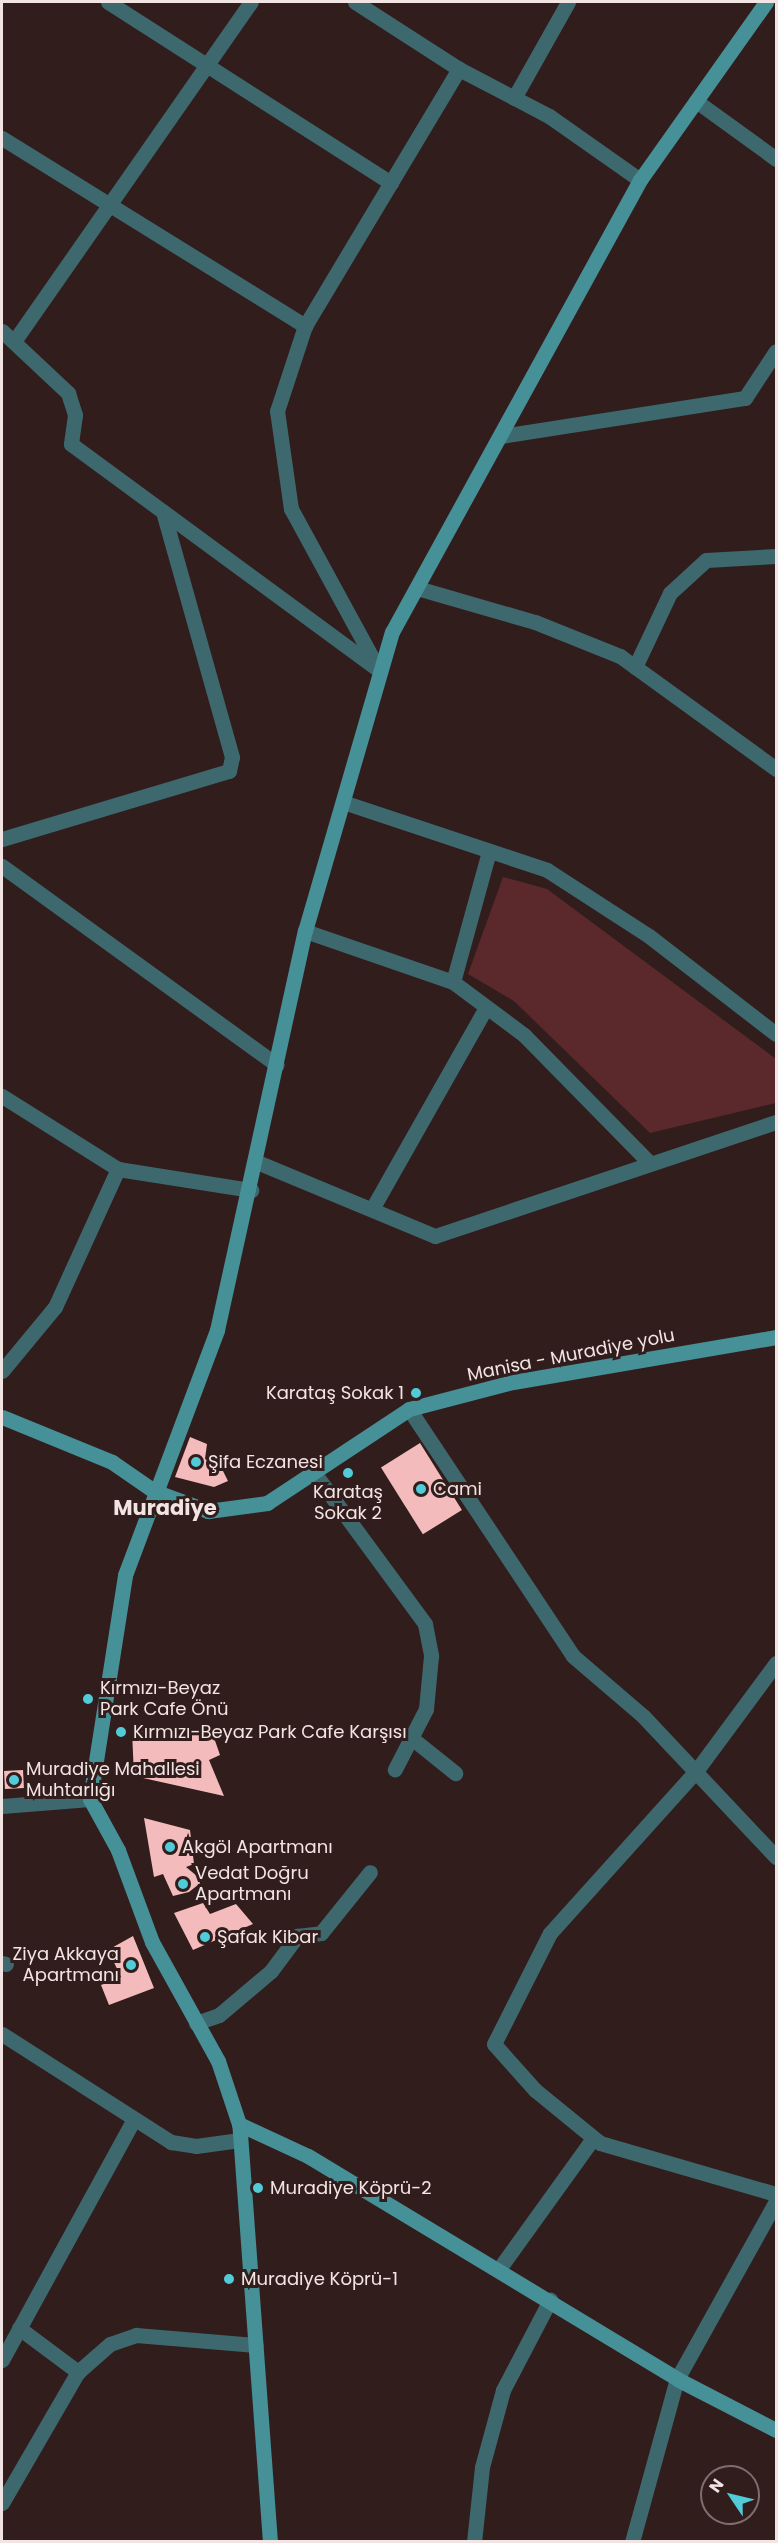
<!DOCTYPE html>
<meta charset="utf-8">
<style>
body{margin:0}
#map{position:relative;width:778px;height:2543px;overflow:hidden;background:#321d1d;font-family:Poppins,sans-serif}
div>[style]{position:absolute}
.green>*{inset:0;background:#5b292c}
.building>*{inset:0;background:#f4bbbc;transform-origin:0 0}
.street>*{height:15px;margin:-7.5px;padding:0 7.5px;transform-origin:7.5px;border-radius:7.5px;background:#3d696e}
.secondary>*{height:15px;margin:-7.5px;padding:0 7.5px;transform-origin:7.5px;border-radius:7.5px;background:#469098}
.dots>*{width:16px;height:16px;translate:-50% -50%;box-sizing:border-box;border:3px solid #321d1d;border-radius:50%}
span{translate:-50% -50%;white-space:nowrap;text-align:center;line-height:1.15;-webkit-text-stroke:6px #321d1d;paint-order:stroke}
.street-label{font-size:18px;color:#f3e4e4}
.poi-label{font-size:18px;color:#f3e4e4}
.right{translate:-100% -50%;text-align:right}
.left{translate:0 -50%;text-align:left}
.quarter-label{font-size:21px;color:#f3e4e4;font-weight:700}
.frame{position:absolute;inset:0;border:3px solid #f3e4e4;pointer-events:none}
.north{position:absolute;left:700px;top:2465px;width:60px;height:60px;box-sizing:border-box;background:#321d1d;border:2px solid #7f6d6d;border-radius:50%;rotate:305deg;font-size:16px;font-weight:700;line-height:24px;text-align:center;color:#f3e4e4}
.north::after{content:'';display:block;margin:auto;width:21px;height:27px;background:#52cbd9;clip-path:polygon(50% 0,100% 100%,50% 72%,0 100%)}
</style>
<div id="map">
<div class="green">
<i style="clip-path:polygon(503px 877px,547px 889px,776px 1059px,776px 1103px,650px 1133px,514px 1001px,468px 974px)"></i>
</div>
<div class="building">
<i style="clip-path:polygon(190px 1437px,207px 1444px,205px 1459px,220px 1465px,228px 1481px,214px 1487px,175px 1477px)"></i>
<i style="left:420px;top:1443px;width:79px;height:46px;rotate:58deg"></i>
<i style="clip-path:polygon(132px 1731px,212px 1732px,220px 1755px,209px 1760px,224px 1796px,134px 1776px)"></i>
<i style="left:23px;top:1770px;width:18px;height:19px;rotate:87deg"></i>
<i style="clip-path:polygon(144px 1818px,190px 1830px,194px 1864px,186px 1867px,203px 1881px,189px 1892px,173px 1896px,163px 1874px,154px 1877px)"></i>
<i style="clip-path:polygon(203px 1903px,210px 1914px,236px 1904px,253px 1924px,193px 1950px,174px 1913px)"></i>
<i style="clip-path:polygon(133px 1936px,154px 1988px,109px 2005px,101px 1985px,121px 1977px,108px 1950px)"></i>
</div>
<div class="street">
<i style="left:108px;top:2px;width:336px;rotate:32.6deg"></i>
<i style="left:355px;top:2px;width:124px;rotate:32.8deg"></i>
<i style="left:459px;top:69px;width:102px;rotate:27.6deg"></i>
<i style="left:549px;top:116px;width:111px;rotate:35.1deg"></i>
<i style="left:514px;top:98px;width:110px;rotate:-60.6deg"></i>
<i style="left:696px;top:101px;width:99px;rotate:35.9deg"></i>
<i style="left:2px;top:138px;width:357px;rotate:31.8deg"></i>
<i style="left:2px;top:331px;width:91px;rotate:43.2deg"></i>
<i style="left:68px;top:393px;width:23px;rotate:72deg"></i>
<i style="left:75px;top:415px;width:29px;rotate:98deg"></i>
<i style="left:71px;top:444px;width:378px;rotate:36.3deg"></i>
<i style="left:15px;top:340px;width:412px;rotate:-55.1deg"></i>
<i style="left:501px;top:436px;width:247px;rotate:-8.9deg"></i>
<i style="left:745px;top:398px;width:56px;rotate:-56.6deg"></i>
<i style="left:417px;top:588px;width:123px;rotate:16.1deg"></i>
<i style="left:535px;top:622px;width:92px;rotate:21.8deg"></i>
<i style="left:620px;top:656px;width:193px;rotate:35.9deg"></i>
<i style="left:635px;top:667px;width:82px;rotate:-64.7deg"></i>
<i style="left:670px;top:593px;width:49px;rotate:-42.5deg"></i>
<i style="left:706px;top:560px;width:70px;rotate:-3.3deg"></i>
<i style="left:380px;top:672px;width:186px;rotate:-118.6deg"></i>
<i style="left:291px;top:509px;width:99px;rotate:-98.1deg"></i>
<i style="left:277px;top:411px;width:89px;rotate:-71.8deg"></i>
<i style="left:305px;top:326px;width:300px;rotate:-59.1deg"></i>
<i style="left:343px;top:802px;width:215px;rotate:18.4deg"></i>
<i style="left:547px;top:870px;width:121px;rotate:32.9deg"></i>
<i style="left:649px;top:936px;width:160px;rotate:37.7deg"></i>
<i style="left:2px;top:839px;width:237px;rotate:-16.7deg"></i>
<i style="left:229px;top:771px;width:14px;rotate:-78deg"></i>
<i style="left:232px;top:757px;width:255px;rotate:-105.7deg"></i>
<i style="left:2px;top:866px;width:339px;rotate:35.9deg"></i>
<i style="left:305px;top:931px;width:157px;rotate:19deg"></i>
<i style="left:453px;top:982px;width:89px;rotate:36.7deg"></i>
<i style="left:524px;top:1035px;width:180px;rotate:45.5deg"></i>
<i style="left:453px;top:982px;width:136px;rotate:-74.6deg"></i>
<i style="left:2px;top:1096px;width:137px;rotate:32.2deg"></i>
<i style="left:118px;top:1169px;width:135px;rotate:9deg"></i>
<i style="left:257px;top:1162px;width:193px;rotate:22.6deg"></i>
<i style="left:435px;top:1236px;width:360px;rotate:-18.5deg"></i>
<i style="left:372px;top:1209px;width:230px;rotate:-60.5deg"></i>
<i style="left:2px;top:1371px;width:83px;rotate:-50.4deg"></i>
<i style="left:55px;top:1307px;width:152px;rotate:-65.5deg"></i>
<i style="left:409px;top:1409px;width:296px;rotate:56.4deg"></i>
<i style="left:573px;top:1656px;width:92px;rotate:40.6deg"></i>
<i style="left:643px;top:1716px;width:194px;rotate:46.7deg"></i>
<i style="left:315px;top:1474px;width:186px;rotate:53.7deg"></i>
<i style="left:425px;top:1624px;width:33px;rotate:79deg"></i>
<i style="left:431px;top:1656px;width:53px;rotate:95.4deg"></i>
<i style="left:426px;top:1709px;width:68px;rotate:117.3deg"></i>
<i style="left:776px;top:1663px;width:134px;rotate:126.5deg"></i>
<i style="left:696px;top:1771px;width:218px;rotate:132deg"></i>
<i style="left:550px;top:1933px;width:124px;rotate:116.8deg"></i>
<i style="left:494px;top:2044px;width:62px;rotate:48.3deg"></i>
<i style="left:535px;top:2090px;width:84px;rotate:39.2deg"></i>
<i style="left:600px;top:2143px;width:183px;rotate:16.2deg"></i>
<i style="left:414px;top:1740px;width:53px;rotate:38.8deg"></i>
<i style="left:2px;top:1806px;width:88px;rotate:-4.5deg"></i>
<i style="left:2px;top:1963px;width:4px;rotate:14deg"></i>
<i style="left:196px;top:2023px;width:24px;rotate:-19deg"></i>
<i style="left:219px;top:2015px;width:68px;rotate:-40.2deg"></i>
<i style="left:271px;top:1971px;width:44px;rotate:-53.4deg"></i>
<i style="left:297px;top:1936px;width:24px;rotate:-7deg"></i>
<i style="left:321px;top:1933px;width:78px;rotate:-51.2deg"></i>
<i style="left:2px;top:2034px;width:201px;rotate:32.6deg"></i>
<i style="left:171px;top:2142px;width:25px;rotate:9deg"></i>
<i style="left:196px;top:2146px;width:44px;rotate:-7.8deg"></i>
<i style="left:499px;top:2269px;width:161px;rotate:-54.3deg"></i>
<i style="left:19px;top:2328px;width:74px;rotate:36.7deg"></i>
<i style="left:2px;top:2360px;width:273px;rotate:-61.3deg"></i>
<i style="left:2px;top:2503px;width:151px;rotate:-59.9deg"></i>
<i style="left:78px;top:2372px;width:43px;rotate:-41.2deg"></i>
<i style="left:110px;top:2344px;width:28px;rotate:-19deg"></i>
<i style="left:136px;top:2335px;width:120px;rotate:4.8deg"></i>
<i style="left:474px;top:2542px;width:75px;rotate:-83.9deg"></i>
<i style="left:482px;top:2467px;width:80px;rotate:-74.7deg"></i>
<i style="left:503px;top:2390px;width:102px;rotate:-62.4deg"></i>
<i style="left:632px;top:2542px;width:169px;rotate:-74.6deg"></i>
<i style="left:677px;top:2379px;width:204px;rotate:-60.9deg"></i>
</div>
<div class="secondary">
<i style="left:2px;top:1417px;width:119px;rotate:22.2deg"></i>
<i style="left:112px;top:1462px;width:51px;rotate:34.6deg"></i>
<i style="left:154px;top:1491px;width:58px;rotate:20.3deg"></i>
<i style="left:208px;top:1511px;width:60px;rotate:-7.7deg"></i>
<i style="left:267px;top:1503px;width:170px;rotate:-33.5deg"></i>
<i style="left:409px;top:1409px;width:107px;rotate:-14.6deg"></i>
<i style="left:513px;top:1382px;width:267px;rotate:-9.7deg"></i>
<i style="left:239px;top:2124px;width:76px;rotate:24.9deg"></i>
<i style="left:308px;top:2156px;width:431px;rotate:31.1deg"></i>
<i style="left:677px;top:2379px;width:111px;rotate:27.3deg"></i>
<i style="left:270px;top:2542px;width:419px;rotate:-94.2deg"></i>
<i style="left:239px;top:2124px;width:66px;rotate:-108.4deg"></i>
<i style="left:218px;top:2061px;width:136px;rotate:-119deg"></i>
<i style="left:152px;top:1942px;width:98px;rotate:-110.3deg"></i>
<i style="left:118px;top:1850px;width:58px;rotate:-118.8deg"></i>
<i style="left:90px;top:1799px;width:227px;rotate:-81.1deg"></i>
<i style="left:125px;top:1575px;width:262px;rotate:-69.4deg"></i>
<i style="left:217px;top:1330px;width:409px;rotate:-77.6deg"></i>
<i style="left:305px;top:931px;width:311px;rotate:-73.8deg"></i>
<i style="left:392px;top:632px;width:516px;rotate:-61.25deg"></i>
<i style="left:640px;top:180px;width:218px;rotate:-54.7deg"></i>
</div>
<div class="dots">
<i style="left:416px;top:1393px;background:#52cbd9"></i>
<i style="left:196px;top:1462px;background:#52cbd9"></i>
<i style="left:348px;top:1473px;background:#52cbd9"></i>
<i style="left:421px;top:1489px;background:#52cbd9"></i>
<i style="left:88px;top:1699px;background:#52cbd9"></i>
<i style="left:121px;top:1732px;background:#52cbd9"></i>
<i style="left:14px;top:1780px;background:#52cbd9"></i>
<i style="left:170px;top:1847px;background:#52cbd9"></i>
<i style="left:183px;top:1884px;background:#52cbd9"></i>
<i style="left:205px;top:1937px;background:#52cbd9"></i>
<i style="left:131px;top:1965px;background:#52cbd9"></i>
<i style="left:258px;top:2188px;background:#52cbd9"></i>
<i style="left:229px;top:2279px;background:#52cbd9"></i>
</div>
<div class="street-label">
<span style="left:571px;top:1355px;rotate:-11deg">Manisa - Muradiye yolu</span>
</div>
<div class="poi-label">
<span class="right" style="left:404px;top:1393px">Karataş Sokak 1</span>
<span class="left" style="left:208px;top:1462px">Şifa Eczanesi</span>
<span class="left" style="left:433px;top:1489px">Cami</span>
<span style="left:348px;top:1503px">Karataş<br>Sokak 2</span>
<span class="left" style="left:100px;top:1699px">Kırmızı-Beyaz<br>Park Cafe Önü</span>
<span class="left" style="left:133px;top:1732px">Kırmızı-Beyaz Park Cafe Karşısı</span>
<span class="left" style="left:26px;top:1780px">Muradiye Mahallesi<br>Muhtarlığı</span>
<span class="left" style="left:182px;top:1847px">Akgöl Apartmanı</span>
<span class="left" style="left:195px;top:1884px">Vedat Doğru<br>Apartmanı</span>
<span class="left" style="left:217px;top:1937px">Şafak Kibar</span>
<span class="right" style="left:119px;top:1965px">Ziya Akkaya<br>Apartmanı</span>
<span class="left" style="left:270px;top:2188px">Muradiye Köprü-2</span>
<span class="left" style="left:241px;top:2279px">Muradiye Köprü-1</span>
</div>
<div class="quarter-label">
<span style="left:165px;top:1508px">Muradiye</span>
</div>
<div class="frame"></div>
<div class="north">N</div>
</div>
